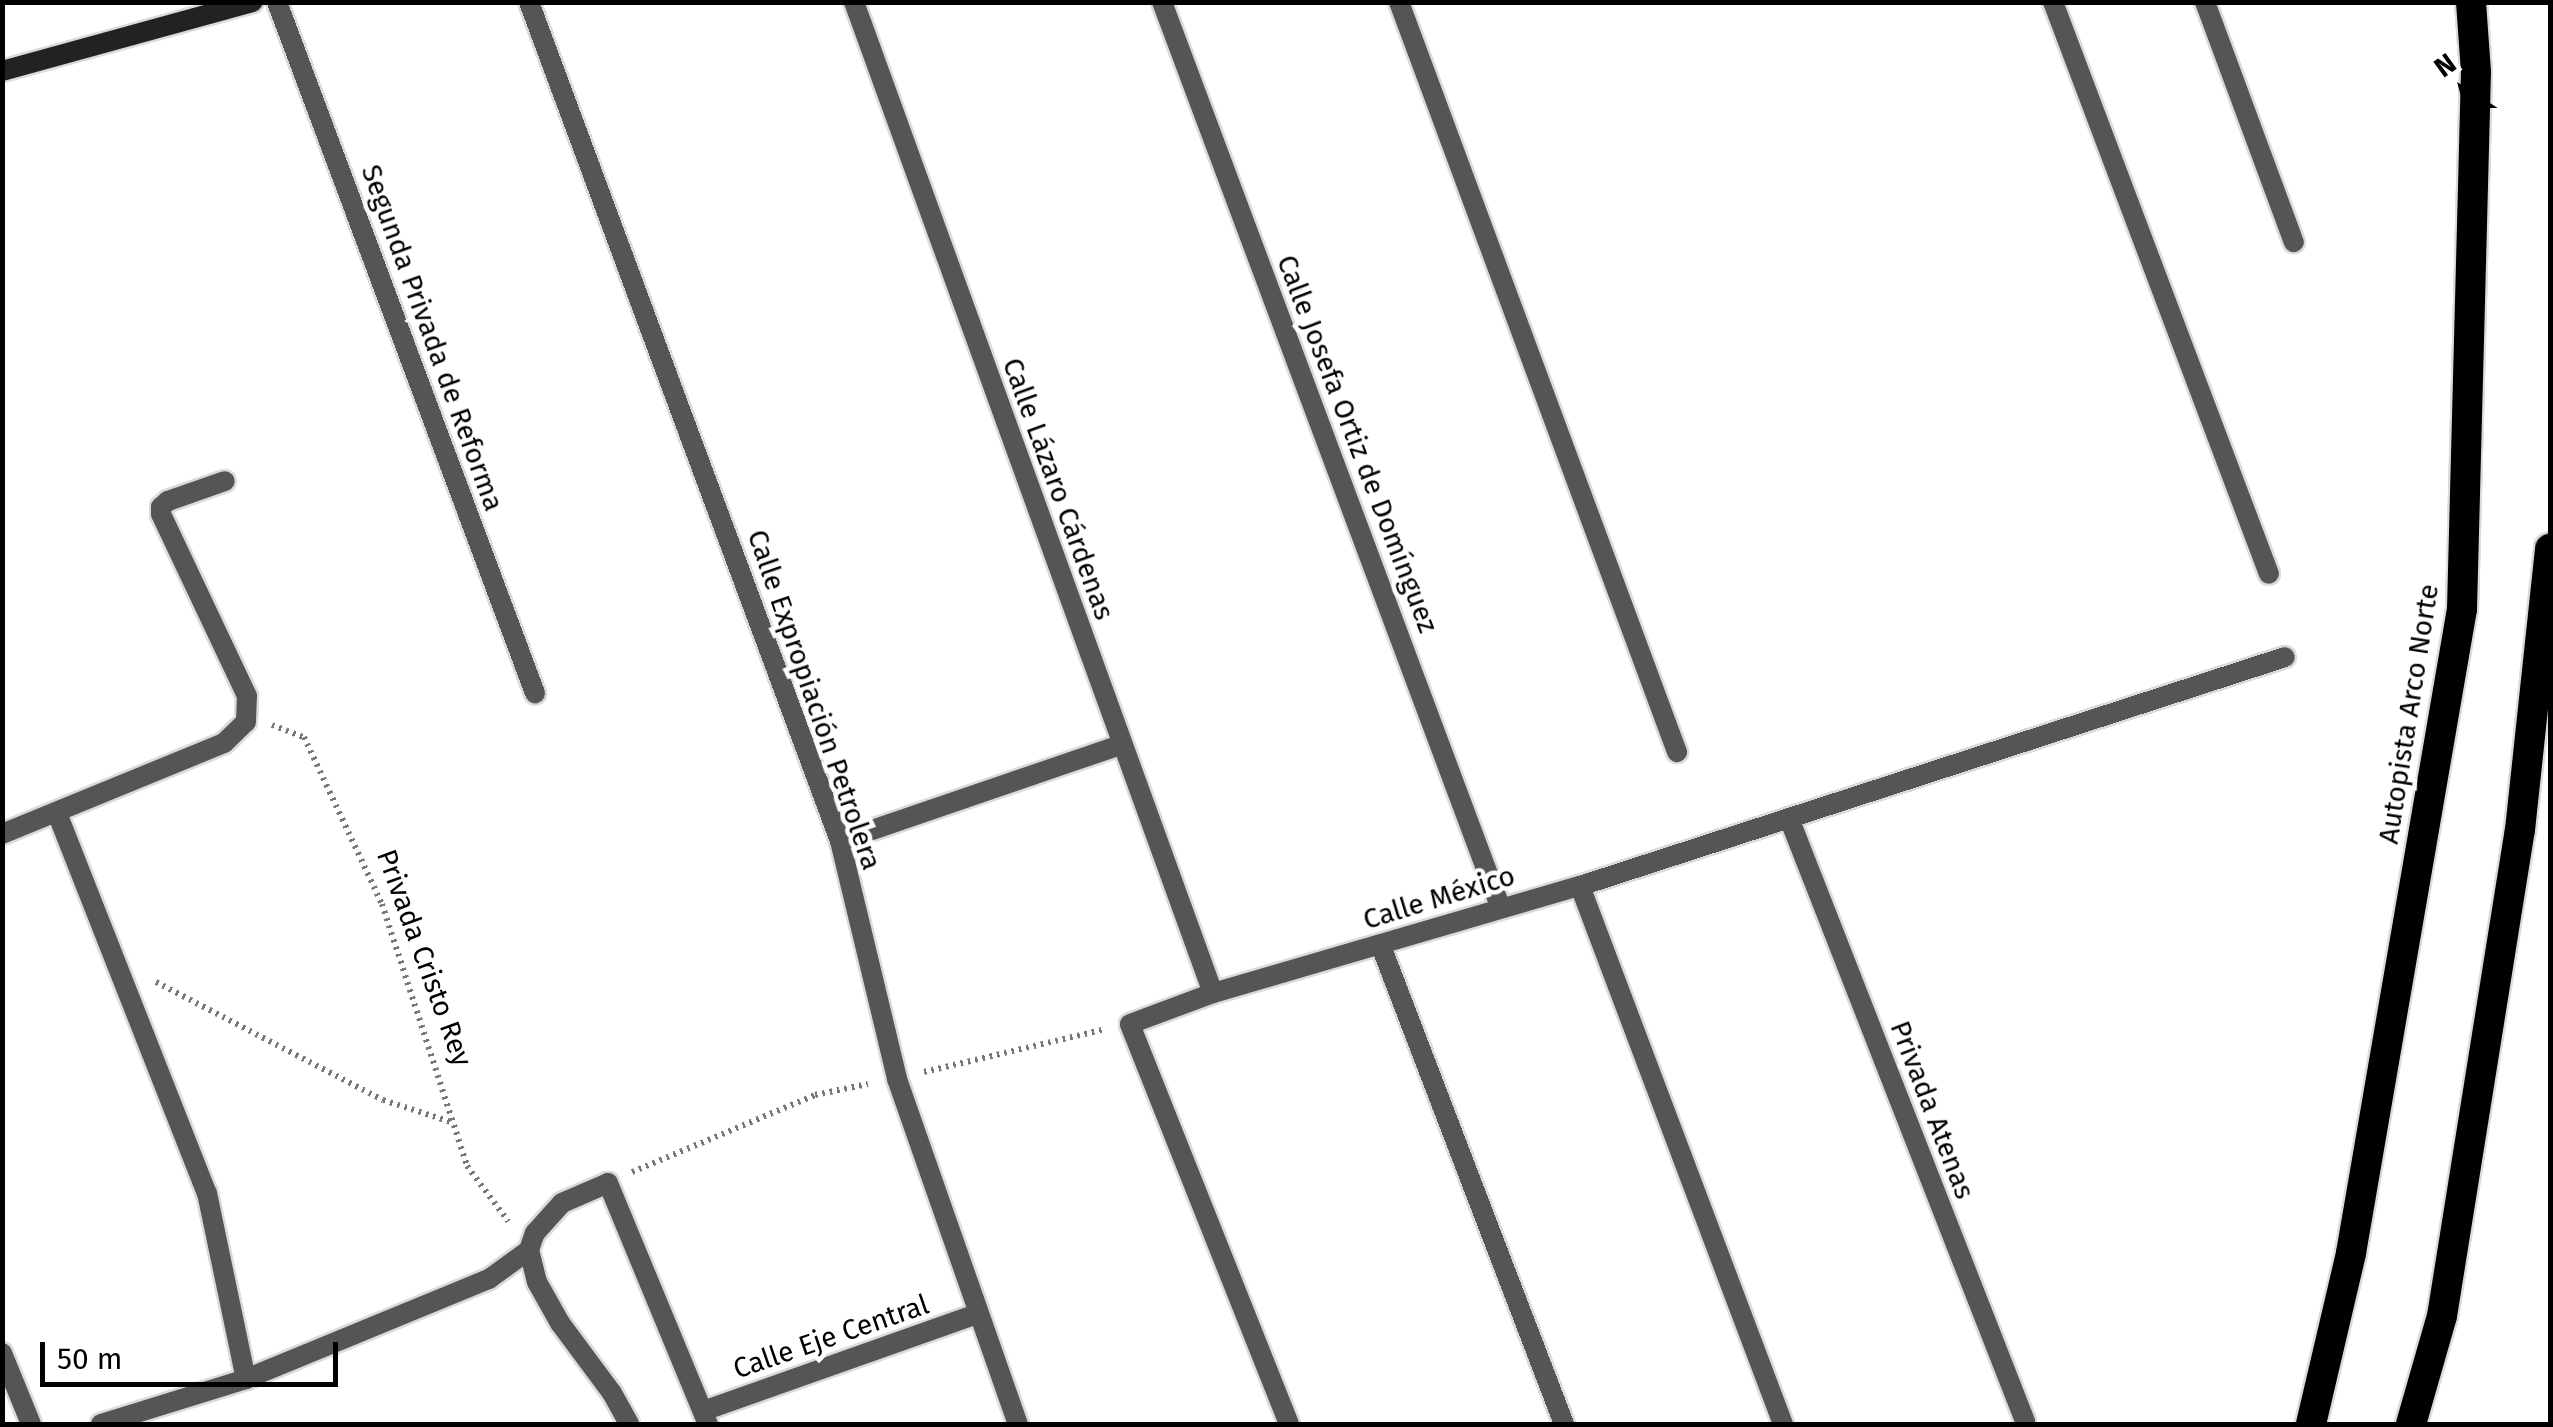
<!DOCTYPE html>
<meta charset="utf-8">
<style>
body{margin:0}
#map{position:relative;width:2553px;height:1427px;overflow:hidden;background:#fff;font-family:"Fira Sans",sans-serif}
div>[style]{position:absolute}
.path>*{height:6px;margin-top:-3px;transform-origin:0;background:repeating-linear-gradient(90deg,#777 0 2.5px,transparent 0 7.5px)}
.roads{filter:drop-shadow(2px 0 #dbdbdb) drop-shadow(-2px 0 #dbdbdb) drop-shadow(0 2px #dbdbdb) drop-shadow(0 -2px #dbdbdb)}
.street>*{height:20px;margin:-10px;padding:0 10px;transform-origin:10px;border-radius:10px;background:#555}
.secondary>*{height:20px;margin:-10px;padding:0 10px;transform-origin:10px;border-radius:10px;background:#222}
.highway>*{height:30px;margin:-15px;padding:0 15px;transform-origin:15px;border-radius:15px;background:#000}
span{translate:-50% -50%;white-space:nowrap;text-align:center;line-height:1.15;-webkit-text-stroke:9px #fff;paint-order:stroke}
.street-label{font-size:28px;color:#000}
.frame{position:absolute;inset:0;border:5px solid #000;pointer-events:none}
.north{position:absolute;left:2413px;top:40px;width:100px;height:100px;-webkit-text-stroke:8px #fff;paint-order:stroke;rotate:324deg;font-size:28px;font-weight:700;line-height:40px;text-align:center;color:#000}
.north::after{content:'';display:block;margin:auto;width:35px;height:45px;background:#000;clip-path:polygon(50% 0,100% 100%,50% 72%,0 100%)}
.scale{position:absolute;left:40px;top:1342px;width:298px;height:45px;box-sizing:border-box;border:5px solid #000;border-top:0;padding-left:12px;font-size:30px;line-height:35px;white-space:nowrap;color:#000;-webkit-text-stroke:8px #fff;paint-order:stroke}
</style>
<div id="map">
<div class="path">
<i style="left:272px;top:725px;width:34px;rotate:21deg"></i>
<i style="left:304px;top:737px;width:184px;rotate:65deg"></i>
<i style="left:382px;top:904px;width:275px;rotate:72deg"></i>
<i style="left:467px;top:1166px;width:69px;rotate:53.3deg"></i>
<i style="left:156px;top:982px;width:256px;rotate:27.5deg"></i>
<i style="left:383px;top:1100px;width:71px;rotate:17.9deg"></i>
<i style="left:924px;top:1072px;width:183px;rotate:-13.3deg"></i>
<i style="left:632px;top:1172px;width:199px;rotate:-22.8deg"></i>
<i style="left:815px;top:1095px;width:54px;rotate:-11.7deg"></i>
</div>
<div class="roads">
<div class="street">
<i style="left:277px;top:2px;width:738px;rotate:69.53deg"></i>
<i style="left:529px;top:2px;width:895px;rotate:69.66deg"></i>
<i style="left:840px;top:841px;width:245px;rotate:76.5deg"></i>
<i style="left:897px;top:1079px;width:366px;rotate:70.7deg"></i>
<i style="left:854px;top:2px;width:1054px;rotate:70.09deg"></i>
<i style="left:1162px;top:2px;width:965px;rotate:69.5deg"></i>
<i style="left:1399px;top:2px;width:800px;rotate:69.66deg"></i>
<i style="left:2053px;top:2px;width:611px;rotate:69.31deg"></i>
<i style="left:2205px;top:2px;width:256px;rotate:69.7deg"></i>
<i style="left:57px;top:813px;width:409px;rotate:68.5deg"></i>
<i style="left:207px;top:1193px;width:190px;rotate:78.2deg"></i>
<i style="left:1789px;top:818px;width:648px;rotate:68.63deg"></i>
<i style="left:2px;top:834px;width:240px;rotate:-22.3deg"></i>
<i style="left:224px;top:743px;width:30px;rotate:-44deg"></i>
<i style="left:246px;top:722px;width:26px;rotate:-88deg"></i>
<i style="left:247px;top:696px;width:201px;rotate:-115.3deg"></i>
<i style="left:161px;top:514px;width:7px;rotate:-90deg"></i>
<i style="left:161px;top:507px;width:9px;rotate:-41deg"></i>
<i style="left:168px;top:501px;width:60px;rotate:-19.3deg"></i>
<i style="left:840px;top:841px;width:297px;rotate:-18.9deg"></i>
<i style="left:1580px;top:886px;width:575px;rotate:69.33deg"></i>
<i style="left:1381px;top:946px;width:512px;rotate:69.05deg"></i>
<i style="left:529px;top:1250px;width:33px;rotate:76deg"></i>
<i style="left:537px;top:1282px;width:47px;rotate:60.7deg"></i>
<i style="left:560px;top:1323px;width:87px;rotate:53.4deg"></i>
<i style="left:612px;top:1393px;width:35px;rotate:61deg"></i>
<i style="left:2px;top:1353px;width:77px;rotate:67.8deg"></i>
<i style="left:703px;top:1411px;width:291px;rotate:-19.5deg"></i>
<i style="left:101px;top:1424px;width:152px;rotate:-17.2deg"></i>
<i style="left:246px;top:1379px;width:263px;rotate:-22.4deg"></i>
<i style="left:489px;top:1279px;width:49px;rotate:-35.9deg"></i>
<i style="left:529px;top:1250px;width:18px;rotate:-71deg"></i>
<i style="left:535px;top:1233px;width:40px;rotate:-48deg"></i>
<i style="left:562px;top:1203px;width:50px;rotate:-23.5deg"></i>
<i style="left:608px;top:1183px;width:261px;rotate:67.5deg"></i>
<i style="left:1289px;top:1424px;width:430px;rotate:-111.7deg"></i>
<i style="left:1130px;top:1024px;width:89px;rotate:-20.5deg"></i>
<i style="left:1213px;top:993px;width:382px;rotate:-16.3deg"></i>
<i style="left:1580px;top:886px;width:741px;rotate:-17.99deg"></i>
</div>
<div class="secondary">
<i style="left:2px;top:71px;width:260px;rotate:-15.4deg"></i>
</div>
<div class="highway">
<i style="left:2311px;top:1424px;width:176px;rotate:-76.8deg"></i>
<i style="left:2351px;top:1253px;width:653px;rotate:-80.22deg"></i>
<i style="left:2462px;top:609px;width:537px;rotate:-88.51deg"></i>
<i style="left:2476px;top:72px;width:70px;rotate:-94.1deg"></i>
<i style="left:2411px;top:1424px;width:112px;rotate:-74deg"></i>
<i style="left:2442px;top:1316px;width:492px;rotate:-80.9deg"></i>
<i style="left:2520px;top:830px;width:283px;rotate:-83.9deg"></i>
</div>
</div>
<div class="street-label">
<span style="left:432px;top:338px;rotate:70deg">Segunda Privada de Reforma</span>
<span style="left:1357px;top:444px;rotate:69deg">Calle Josefa Ortiz de Domínguez</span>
<span style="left:1058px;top:489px;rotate:70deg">Calle Lázaro Cárdenas</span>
<span style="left:814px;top:700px;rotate:71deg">Calle Expropiación Petrolera</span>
<span style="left:2409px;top:714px;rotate:-81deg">Autopista Arco Norte</span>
<span style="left:1439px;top:898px;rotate:-17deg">Calle México</span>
<span style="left:424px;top:958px;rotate:70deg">Privada Cristo Rey</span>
<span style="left:1932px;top:1110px;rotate:69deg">Privada Atenas</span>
<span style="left:831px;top:1337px;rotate:-19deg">Calle Eje Central</span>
</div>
<div class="frame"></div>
<div class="north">N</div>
<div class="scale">50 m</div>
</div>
